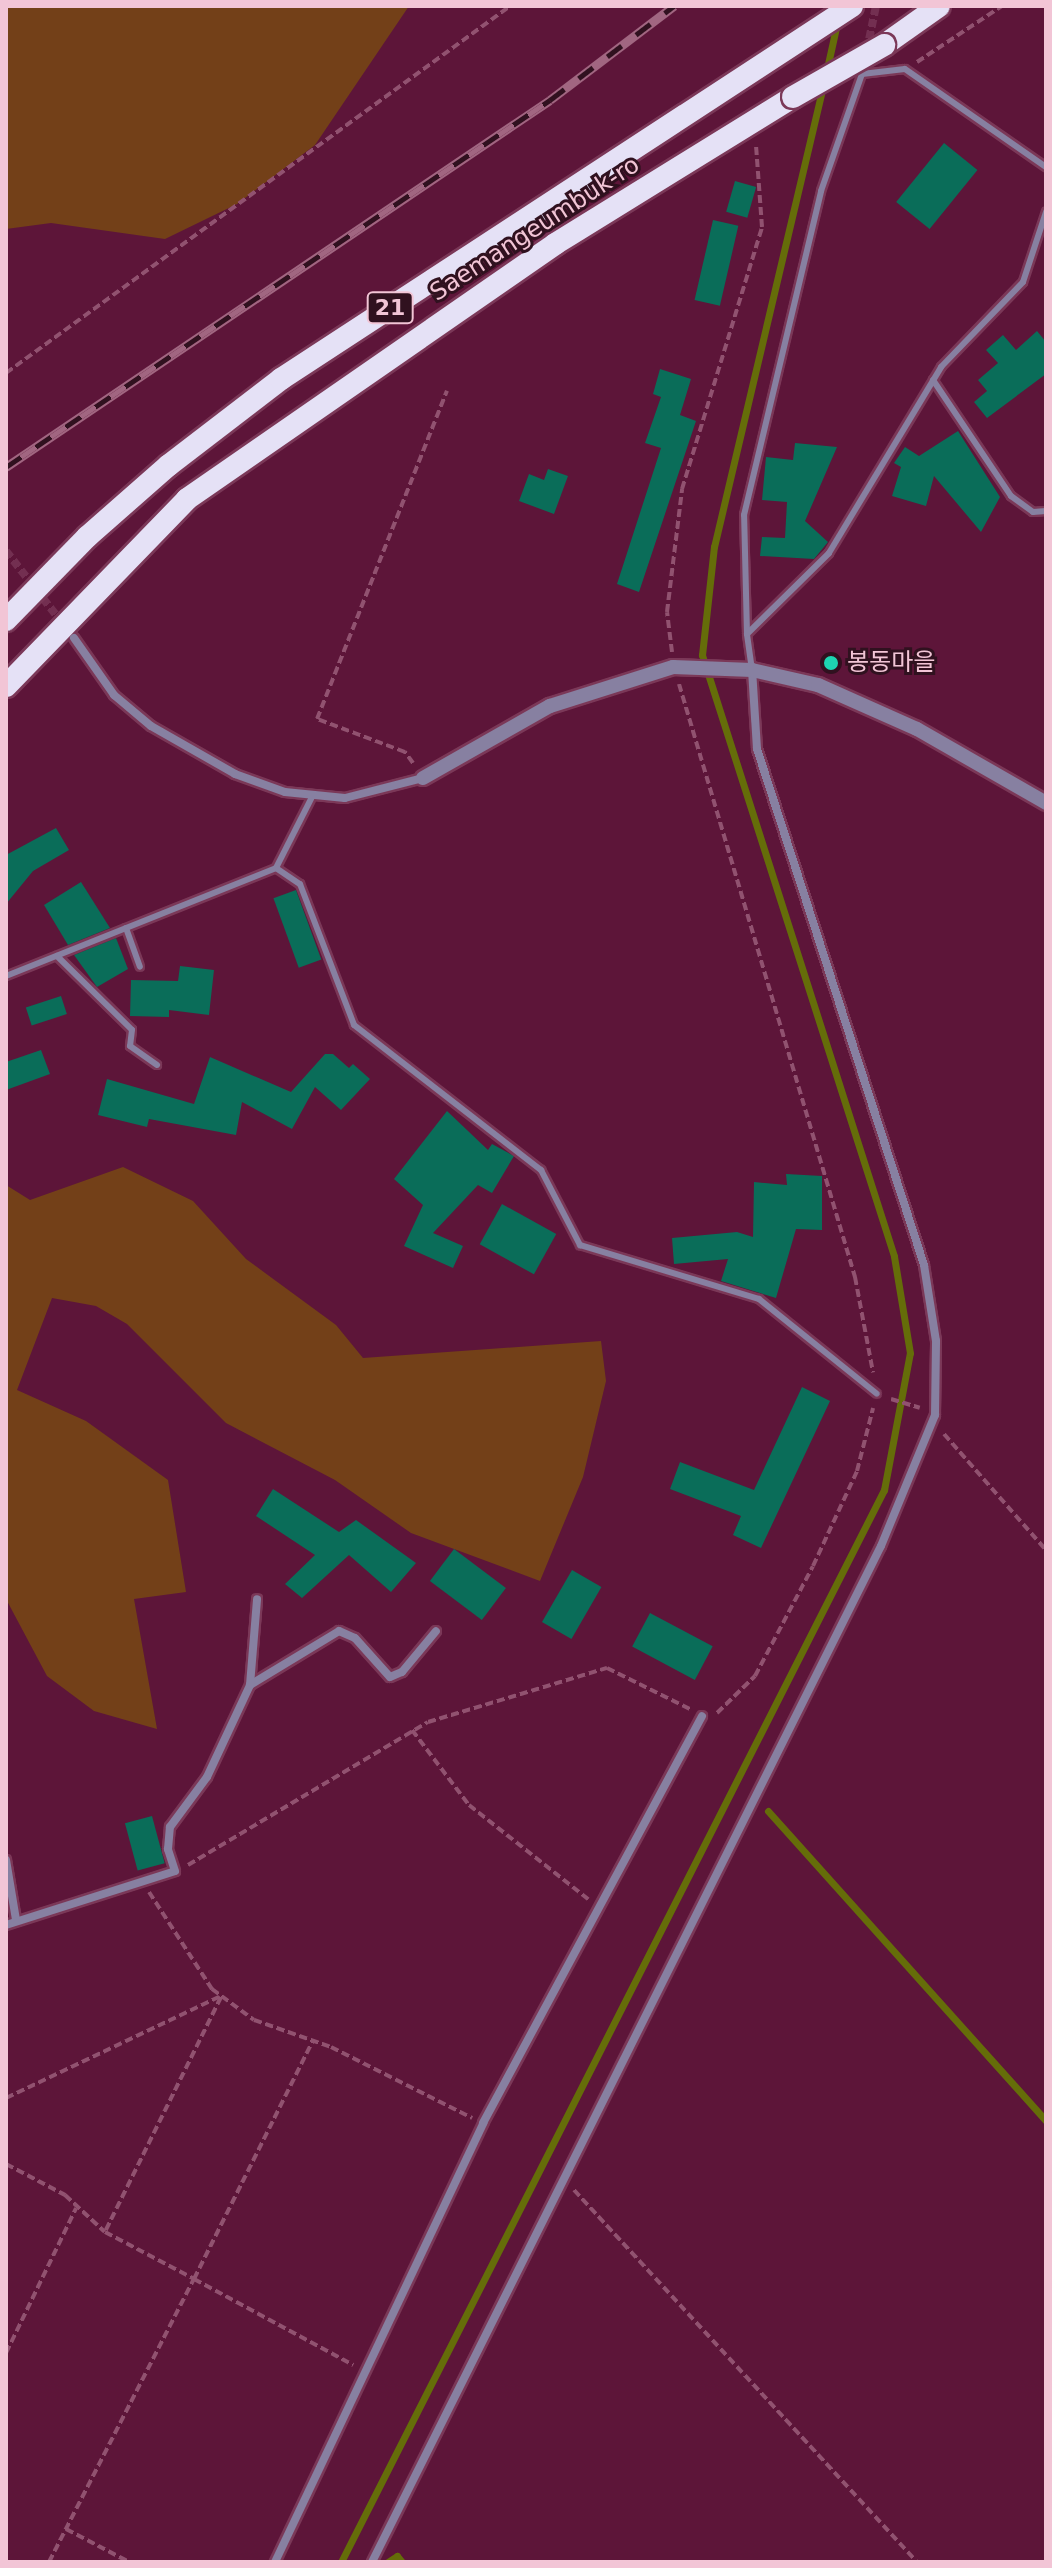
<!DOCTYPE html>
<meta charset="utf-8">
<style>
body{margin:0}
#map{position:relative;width:1052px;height:2568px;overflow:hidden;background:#5d1539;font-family:"DejaVu Sans","Noto Sans KR",sans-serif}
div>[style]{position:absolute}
.green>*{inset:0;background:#734018}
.stream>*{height:7px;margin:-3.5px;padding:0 3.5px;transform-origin:3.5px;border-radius:3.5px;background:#656d09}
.building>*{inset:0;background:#0a6d59;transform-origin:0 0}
.minor-tunnel>*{height:8px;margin-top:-4px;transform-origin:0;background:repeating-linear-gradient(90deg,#732f51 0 8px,transparent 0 12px)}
.path>*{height:4px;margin-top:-2px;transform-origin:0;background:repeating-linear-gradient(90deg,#915270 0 8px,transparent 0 12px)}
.roads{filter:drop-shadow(2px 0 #7b3858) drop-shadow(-2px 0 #7b3858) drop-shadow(0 2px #7b3858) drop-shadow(0 -2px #7b3858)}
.service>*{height:6px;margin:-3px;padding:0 3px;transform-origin:3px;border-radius:3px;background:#8780a1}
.minor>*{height:8px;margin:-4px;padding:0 4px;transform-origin:4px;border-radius:4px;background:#8780a1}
.tertiary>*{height:14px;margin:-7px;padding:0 7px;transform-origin:7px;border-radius:7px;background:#8780a1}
.trunk>*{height:22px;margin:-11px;padding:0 11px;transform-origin:11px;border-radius:11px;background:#e5e1f6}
.rail>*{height:9px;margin-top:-4.5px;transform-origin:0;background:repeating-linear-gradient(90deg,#30111f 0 18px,#a16681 0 36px);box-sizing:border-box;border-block:2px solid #a16681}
.bridges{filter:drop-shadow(2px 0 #7b3858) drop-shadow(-2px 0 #7b3858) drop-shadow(0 2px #7b3858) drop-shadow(0 -2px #7b3858)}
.trunk-bridge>*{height:22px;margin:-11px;padding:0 11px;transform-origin:11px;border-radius:11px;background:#e5e1f6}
.dots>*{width:22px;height:22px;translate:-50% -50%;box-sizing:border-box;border:4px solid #30111f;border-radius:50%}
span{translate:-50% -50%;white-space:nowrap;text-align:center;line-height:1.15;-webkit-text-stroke:6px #30111f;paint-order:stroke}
.shield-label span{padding:2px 6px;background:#30111f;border:2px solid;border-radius:6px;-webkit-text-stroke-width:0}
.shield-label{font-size:22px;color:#f2c5d6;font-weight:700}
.street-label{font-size:24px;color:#f2c5d6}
.poi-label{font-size:24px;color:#f2c5d6}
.left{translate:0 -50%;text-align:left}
.frame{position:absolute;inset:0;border:8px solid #f2c5d6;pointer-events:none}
</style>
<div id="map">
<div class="green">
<i style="clip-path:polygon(6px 6px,409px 6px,315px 145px,237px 204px,165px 239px,51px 223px,6px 229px)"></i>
<i style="clip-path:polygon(123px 1167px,193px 1201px,246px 1259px,336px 1325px,363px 1358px,601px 1341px,606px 1381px,583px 1477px,540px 1581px,411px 1533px,335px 1480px,226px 1423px,127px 1324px,96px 1306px,52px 1298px,17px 1390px,86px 1421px,168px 1480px,186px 1592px,134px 1599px,157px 1729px,94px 1711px,47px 1676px,6px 1599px,6px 1185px,30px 1200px)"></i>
</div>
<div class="stream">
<i style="left:826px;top:73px;width:51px;rotate:-77.6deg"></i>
<i style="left:768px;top:1811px;width:416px;rotate:48.1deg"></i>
<i style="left:341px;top:2562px;width:1202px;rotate:-63.14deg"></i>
<i style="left:884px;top:1490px;width:139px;rotate:-79.3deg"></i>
<i style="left:910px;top:1353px;width:98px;rotate:-99.4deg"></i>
<i style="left:894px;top:1256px;width:631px;rotate:-107.72deg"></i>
<i style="left:702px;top:655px;width:109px;rotate:-83.7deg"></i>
<i style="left:714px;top:547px;width:475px;rotate:-76.7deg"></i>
<i style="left:388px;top:2562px;width:11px;rotate:-34deg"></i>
<i style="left:397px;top:2556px;width:8px;rotate:50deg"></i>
</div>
<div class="building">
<i style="left:944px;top:143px;width:43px;height:76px;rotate:39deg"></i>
<i style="left:735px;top:181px;width:22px;height:32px;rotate:16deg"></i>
<i style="left:713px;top:220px;width:26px;height:82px;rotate:13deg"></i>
<i style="clip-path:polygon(1037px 331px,1046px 342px,1046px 374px,987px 418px,974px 402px,987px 391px,978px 380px,998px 363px,986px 350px,1003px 335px,1016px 350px)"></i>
<i style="clip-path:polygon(660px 369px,691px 379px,680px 415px,696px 421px,639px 592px,617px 584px,661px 448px,645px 443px,661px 397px,653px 394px)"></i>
<i style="clip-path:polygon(958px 431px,1000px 497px,981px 532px,934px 476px,926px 506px,892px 496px,901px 467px,894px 463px,905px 447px,919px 456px)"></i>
<i style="clip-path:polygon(795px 443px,837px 447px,805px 521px,828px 542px,814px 559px,760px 556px,762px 537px,785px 538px,787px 502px,762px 500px,766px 457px,793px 460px)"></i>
<i style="clip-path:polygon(548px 469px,568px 476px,554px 514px,519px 501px,529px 474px,544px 480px)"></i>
<i style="clip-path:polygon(56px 828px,69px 850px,33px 871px,6px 904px,6px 855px)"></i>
<i style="clip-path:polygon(81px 882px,110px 928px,68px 945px,44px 905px)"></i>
<i style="left:296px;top:890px;width:74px;height:24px;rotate:70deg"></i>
<i style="clip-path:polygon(116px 938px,128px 969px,97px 987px,74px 955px)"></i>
<i style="clip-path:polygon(180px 966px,214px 970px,209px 1015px,169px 1010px,169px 1017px,130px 1016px,131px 980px,178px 981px)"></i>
<i style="left:61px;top:996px;width:19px;height:37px;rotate:72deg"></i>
<i style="clip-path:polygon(41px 1050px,50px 1074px,6px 1090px,6px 1062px)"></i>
<i style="clip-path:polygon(325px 1054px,333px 1054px,349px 1068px,353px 1064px,370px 1079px,341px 1110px,315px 1087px,292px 1129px,242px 1102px,236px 1135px,149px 1119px,147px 1127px,98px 1115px,107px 1079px,194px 1104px,210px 1057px,291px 1092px)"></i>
<i style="clip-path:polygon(447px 1111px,488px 1150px,492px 1144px,514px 1156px,492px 1193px,478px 1185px,433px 1233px,463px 1246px,453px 1268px,404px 1246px,423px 1205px,394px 1179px)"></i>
<i style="clip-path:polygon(786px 1174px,822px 1176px,822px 1230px,796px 1229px,776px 1298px,721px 1281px,728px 1259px,674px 1264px,672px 1238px,737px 1232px,753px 1237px,754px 1182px,787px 1185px)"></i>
<i style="left:502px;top:1204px;width:62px;height:46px;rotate:29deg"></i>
<i style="clip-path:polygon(802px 1387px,830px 1401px,761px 1548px,733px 1535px,741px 1516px,670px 1489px,680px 1462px,754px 1490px)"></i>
<i style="clip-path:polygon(273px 1489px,339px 1532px,356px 1520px,416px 1563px,391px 1592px,349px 1555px,302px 1598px,285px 1584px,315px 1555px,256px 1516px)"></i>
<i style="left:454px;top:1549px;width:65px;height:40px;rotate:37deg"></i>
<i style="left:572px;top:1570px;width:34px;height:60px;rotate:30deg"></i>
<i style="left:650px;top:1613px;width:71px;height:38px;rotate:28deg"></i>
<i style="left:152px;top:1816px;width:49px;height:28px;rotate:75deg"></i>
</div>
<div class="minor-tunnel">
<i style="left:862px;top:74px;width:69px;rotate:-78.4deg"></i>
<i style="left:6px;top:551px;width:93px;rotate:52deg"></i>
</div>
<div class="path">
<i style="left:917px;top:62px;width:102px;rotate:-33.4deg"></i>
<i style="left:6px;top:373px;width:623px;rotate:-36.06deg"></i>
<i style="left:672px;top:652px;width:40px;rotate:-97.1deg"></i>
<i style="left:667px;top:612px;width:124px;rotate:-83deg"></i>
<i style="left:682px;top:489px;width:274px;rotate:-73deg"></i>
<i style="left:762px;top:227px;width:81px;rotate:-94.2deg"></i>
<i style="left:679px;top:684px;width:619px;rotate:73.47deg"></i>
<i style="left:855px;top:1277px;width:97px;rotate:79.3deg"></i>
<i style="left:413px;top:763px;width:14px;rotate:-126deg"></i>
<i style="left:405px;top:752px;width:94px;rotate:-159.4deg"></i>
<i style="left:317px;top:719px;width:353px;rotate:-68.4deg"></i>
<i style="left:891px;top:1399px;width:30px;rotate:17deg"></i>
<i style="left:944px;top:1434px;width:154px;rotate:48.7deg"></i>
<i style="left:717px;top:1713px;width:53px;rotate:-44.2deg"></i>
<i style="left:755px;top:1676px;width:124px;rotate:-62.2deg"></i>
<i style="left:813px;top:1566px;width:105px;rotate:-65.1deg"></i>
<i style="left:857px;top:1471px;width:65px;rotate:-75.7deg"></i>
<i style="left:412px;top:1730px;width:94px;rotate:52.8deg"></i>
<i style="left:469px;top:1805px;width:152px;rotate:38.3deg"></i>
<i style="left:188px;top:1865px;width:279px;rotate:-30.8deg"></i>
<i style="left:428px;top:1722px;width:187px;rotate:-16.8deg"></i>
<i style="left:607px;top:1668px;width:93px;rotate:26.3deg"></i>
<i style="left:149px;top:1892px;width:116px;rotate:57deg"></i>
<i style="left:212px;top:1989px;width:52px;rotate:36.4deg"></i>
<i style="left:254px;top:2020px;width:82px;rotate:19.3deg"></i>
<i style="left:331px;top:2047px;width:158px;rotate:26.7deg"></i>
<i style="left:221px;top:1997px;width:262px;rotate:116.3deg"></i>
<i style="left:105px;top:2232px;width:101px;rotate:27.8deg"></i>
<i style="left:194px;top:2279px;width:267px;rotate:-63.5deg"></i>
<i style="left:6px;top:2098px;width:236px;rotate:-25.4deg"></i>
<i style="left:6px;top:2164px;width:67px;rotate:27.7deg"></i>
<i style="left:65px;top:2195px;width:54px;rotate:42.8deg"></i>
<i style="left:574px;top:2190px;width:506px;rotate:47.32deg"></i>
<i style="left:6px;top:2353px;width:161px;rotate:-64.2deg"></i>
<i style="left:66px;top:2529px;width:71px;rotate:27.6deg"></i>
<i style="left:49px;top:2562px;width:318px;rotate:-62.9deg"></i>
<i style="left:194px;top:2279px;width:181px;rotate:28.4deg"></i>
</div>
<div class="roads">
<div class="service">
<i style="left:933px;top:380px;width:140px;rotate:56.1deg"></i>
<i style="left:1011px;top:496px;width:27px;rotate:36deg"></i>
<i style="left:1033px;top:512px;width:13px;rotate:-4deg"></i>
<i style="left:747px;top:634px;width:119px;rotate:-91.4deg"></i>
<i style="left:744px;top:515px;width:333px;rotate:-76.6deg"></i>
<i style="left:821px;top:191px;width:124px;rotate:-70.7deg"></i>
<i style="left:862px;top:74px;width:43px;rotate:-6.6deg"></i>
<i style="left:905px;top:69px;width:172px;rotate:34.8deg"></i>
<i style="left:752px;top:670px;width:36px;rotate:-98deg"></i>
<i style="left:747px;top:634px;width:115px;rotate:-44.6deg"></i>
<i style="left:829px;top:553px;width:217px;rotate:-58.9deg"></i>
<i style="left:941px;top:367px;width:118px;rotate:-46deg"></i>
<i style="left:1023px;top:282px;width:74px;rotate:-71.8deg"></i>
<i style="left:276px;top:868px;width:29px;rotate:34deg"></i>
<i style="left:300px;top:884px;width:151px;rotate:69deg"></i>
<i style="left:354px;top:1025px;width:237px;rotate:37.8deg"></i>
<i style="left:541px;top:1170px;width:85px;rotate:62.5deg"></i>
<i style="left:580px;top:1245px;width:187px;rotate:16.8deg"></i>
<i style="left:759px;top:1299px;width:151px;rotate:38.8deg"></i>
<i style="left:126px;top:928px;width:41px;rotate:70.3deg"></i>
<i style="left:57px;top:956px;width:105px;rotate:44.6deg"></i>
<i style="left:132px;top:1030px;width:16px;rotate:97deg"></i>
<i style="left:130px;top:1046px;width:33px;rotate:35deg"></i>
<i style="left:6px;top:976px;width:291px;rotate:-21.8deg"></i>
<i style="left:276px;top:868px;width:82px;rotate:-63.1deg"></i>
</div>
<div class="minor">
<i style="left:74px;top:638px;width:70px;rotate:54.9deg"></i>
<i style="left:114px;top:695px;width:48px;rotate:40deg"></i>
<i style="left:151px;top:726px;width:97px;rotate:29.7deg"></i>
<i style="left:235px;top:774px;width:53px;rotate:19.8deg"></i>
<i style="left:285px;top:792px;width:60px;rotate:5.7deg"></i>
<i style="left:345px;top:798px;width:81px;rotate:-14.4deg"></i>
<i style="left:250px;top:1685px;width:104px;rotate:-31.2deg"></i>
<i style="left:339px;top:1631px;width:17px;rotate:24deg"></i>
<i style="left:355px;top:1638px;width:52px;rotate:48.1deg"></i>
<i style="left:390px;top:1677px;width:13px;rotate:-23deg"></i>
<i style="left:402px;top:1672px;width:53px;rotate:-50.3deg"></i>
<i style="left:6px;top:1860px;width:61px;rotate:80.5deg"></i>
<i style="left:6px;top:1925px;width:177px;rotate:-17.7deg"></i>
<i style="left:175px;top:1871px;width:23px;rotate:-108deg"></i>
<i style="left:168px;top:1849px;width:22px;rotate:-85deg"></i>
<i style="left:170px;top:1827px;width:62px;rotate:-53.5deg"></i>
<i style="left:207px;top:1777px;width:102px;rotate:-64.9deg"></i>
<i style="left:250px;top:1685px;width:86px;rotate:-85.3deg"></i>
<i style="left:275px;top:2562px;width:486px;rotate:-64.6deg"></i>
<i style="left:483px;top:2123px;width:462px;rotate:-61.7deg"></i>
<i style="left:372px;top:2562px;width:1136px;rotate:-63.39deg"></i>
<i style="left:881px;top:1546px;width:142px;rotate:-67.6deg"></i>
<i style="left:935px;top:1415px;width:74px;rotate:-89.2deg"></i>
<i style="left:936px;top:1341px;width:77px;rotate:-99deg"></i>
<i style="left:924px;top:1265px;width:542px;rotate:-107.93deg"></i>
<i style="left:757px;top:749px;width:79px;rotate:-93.6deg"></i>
</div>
<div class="tertiary">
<i style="left:423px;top:778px;width:146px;rotate:-29.6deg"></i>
<i style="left:550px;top:706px;width:129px;rotate:-17.6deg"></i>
<i style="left:673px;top:667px;width:79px;rotate:2.2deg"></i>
<i style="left:752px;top:670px;width:68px;rotate:12.8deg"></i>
<i style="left:818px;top:685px;width:108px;rotate:24deg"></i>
<i style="left:917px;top:729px;width:149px;rotate:29.8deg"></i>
</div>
<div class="trunk">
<i style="left:884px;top:45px;width:67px;rotate:-35.3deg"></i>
<i style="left:6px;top:620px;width:116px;rotate:-45.7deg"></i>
<i style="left:87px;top:537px;width:109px;rotate:-41.3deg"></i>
<i style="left:169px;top:465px;width:141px;rotate:-37.5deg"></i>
<i style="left:281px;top:379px;width:682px;rotate:-33.15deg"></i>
<i style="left:6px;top:686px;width:260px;rotate:-45.9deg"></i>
<i style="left:187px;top:499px;width:448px;rotate:-34.7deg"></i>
<i style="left:555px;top:244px;width:280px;rotate:-31.7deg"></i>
</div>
</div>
<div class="rail">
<i style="left:6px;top:467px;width:656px;rotate:-34deg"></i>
<i style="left:550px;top:100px;width:156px;rotate:-37.2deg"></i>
</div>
<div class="bridges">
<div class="trunk-bridge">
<i style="left:793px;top:97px;width:105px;rotate:-29.7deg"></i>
</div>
</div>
<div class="dots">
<i style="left:831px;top:663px;background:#1dd5b1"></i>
</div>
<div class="shield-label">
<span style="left:390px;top:308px">21</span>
</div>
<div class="street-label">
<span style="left:535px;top:229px;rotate:-33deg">Saemangeumbuk-ro</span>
</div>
<div class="poi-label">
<span class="left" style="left:847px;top:663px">봉동마을</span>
</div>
<div class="frame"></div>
</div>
